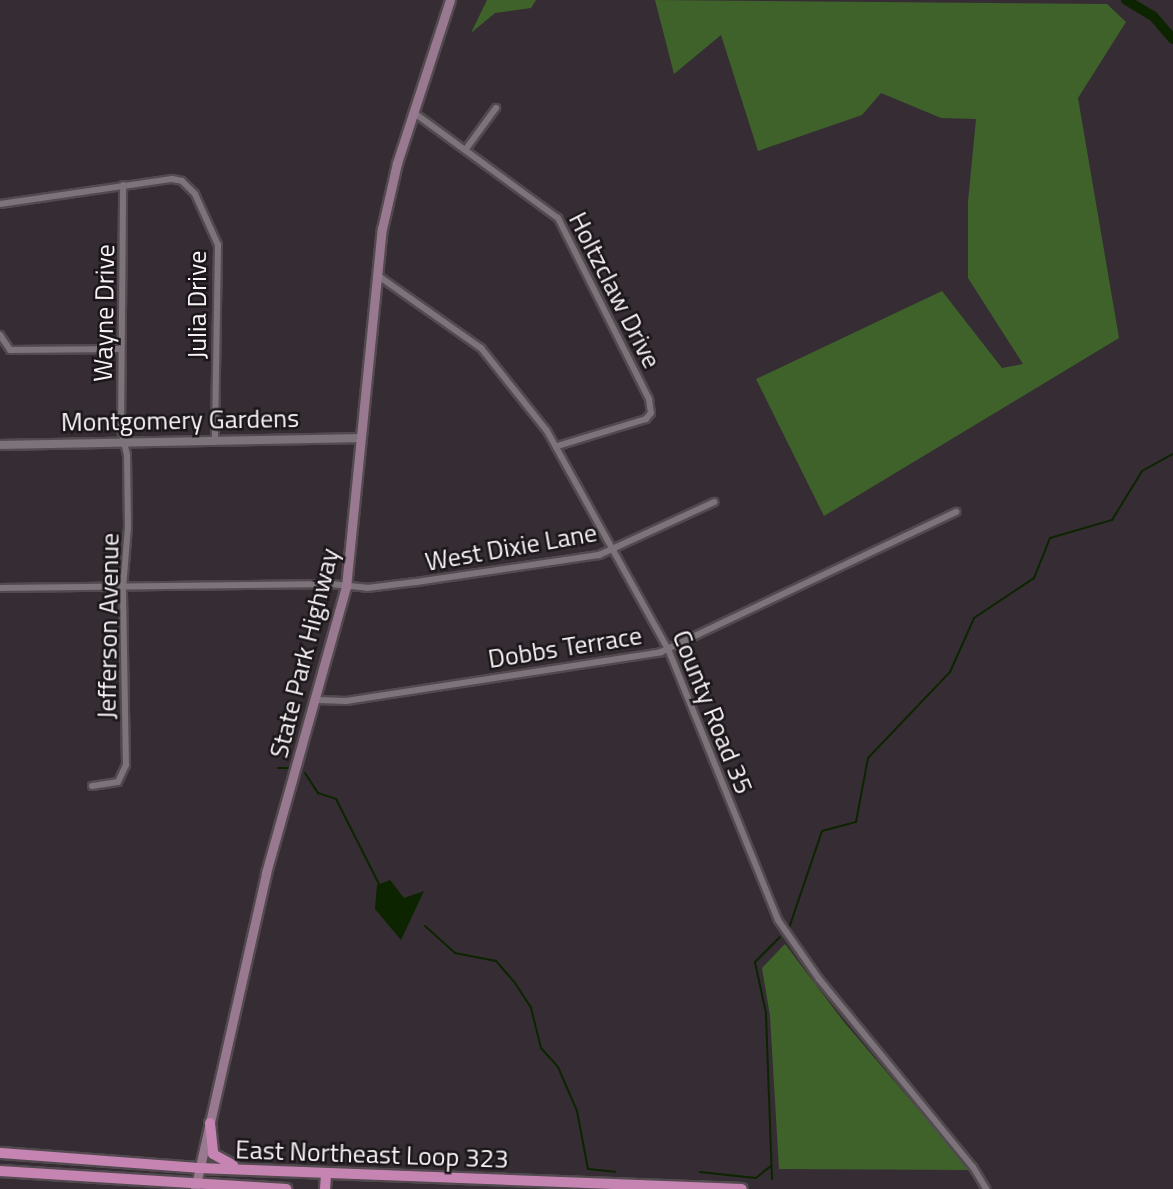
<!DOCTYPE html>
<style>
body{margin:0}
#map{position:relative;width:1173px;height:1189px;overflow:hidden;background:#352d33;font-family:"Titillium Web",sans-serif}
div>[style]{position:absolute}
.forest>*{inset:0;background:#3f622b}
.water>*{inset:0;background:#0c2400}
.stream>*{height:2px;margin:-1px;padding:0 1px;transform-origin:1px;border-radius:1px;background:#0c2400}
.river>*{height:10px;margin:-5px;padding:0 5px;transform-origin:5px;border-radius:5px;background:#0c2400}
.roads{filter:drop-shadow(2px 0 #524a4f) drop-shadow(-2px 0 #524a4f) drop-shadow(0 2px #524a4f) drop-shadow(0 -2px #524a4f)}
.minor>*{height:6px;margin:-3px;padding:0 3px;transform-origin:3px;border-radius:3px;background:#7d737a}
.tertiary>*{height:8px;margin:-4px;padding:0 4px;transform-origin:4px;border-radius:4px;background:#7d737a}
.secondary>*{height:9px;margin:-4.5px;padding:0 4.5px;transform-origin:4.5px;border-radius:4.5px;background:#99798f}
.trunk>*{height:10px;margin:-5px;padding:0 5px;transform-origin:5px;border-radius:5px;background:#c684b3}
span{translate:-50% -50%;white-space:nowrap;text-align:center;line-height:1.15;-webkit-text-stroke:5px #1a1619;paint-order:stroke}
.street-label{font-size:26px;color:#f9f3f6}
</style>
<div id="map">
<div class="forest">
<i style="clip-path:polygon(487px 0,536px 0,531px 8px,495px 13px,471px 33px)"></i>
<i style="clip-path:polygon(655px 0,1107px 4px,1126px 22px,1078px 98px,1119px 338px,824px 516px,756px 379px,942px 291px,1002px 368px,1023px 364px,968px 278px,968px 202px,976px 119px,941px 118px,881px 93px,862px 115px,758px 151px,721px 35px,674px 74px)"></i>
<i style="clip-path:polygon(785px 944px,844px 1022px,970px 1170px,779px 1169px,770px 1016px,762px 968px)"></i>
</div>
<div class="water">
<i style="clip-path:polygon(390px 880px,404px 898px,424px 891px,401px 940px,375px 909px,377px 885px)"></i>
</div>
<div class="stream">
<i style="left:278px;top:768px;width:12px"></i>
<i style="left:305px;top:773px;width:24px;rotate:57deg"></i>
<i style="left:318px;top:793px;width:19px;rotate:18deg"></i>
<i style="left:336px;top:799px;width:95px;rotate:63.2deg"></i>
<i style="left:425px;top:926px;width:40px;rotate:42deg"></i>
<i style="left:455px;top:953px;width:42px;rotate:11deg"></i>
<i style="left:496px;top:961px;width:29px;rotate:49deg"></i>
<i style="left:515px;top:983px;width:30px;rotate:57deg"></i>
<i style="left:531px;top:1008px;width:41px;rotate:76deg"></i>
<i style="left:541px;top:1048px;width:25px;rotate:48deg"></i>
<i style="left:558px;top:1067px;width:48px;rotate:66.6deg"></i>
<i style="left:577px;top:1111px;width:59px;rotate:79.3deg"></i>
<i style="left:588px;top:1169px;width:27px;rotate:6deg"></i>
<i style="left:789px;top:928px;width:102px;rotate:-71.2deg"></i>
<i style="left:822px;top:831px;width:35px;rotate:-15deg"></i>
<i style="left:856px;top:822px;width:65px;rotate:-79.4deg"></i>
<i style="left:868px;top:758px;width:119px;rotate:-46.4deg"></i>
<i style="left:950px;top:672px;width:59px;rotate:-66deg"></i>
<i style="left:974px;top:618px;width:72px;rotate:-33.7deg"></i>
<i style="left:1034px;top:578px;width:43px;rotate:-68.2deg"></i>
<i style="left:1050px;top:538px;width:65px;rotate:-16.2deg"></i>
<i style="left:1112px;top:520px;width:57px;rotate:-58.5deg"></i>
<i style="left:1142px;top:471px;width:35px;rotate:-29deg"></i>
<i style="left:700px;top:1172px;width:56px;rotate:6.1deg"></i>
<i style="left:756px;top:1178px;width:19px;rotate:-39deg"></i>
<i style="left:772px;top:1179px;width:166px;rotate:-92.1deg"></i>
<i style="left:766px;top:1013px;width:52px;rotate:-102.2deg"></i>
<i style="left:755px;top:962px;width:35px;rotate:-45deg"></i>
</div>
<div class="river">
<i style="left:1126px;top:0;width:31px;rotate:31deg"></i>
<i style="left:1153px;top:16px;width:30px;rotate:49deg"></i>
</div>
<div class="roads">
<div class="minor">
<i style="left:413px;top:112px;width:180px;rotate:36.2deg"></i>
<i style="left:558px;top:218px;width:203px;rotate:63.3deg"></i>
<i style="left:649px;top:399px;width:14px;rotate:82deg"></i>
<i style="left:651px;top:413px;width:8px;rotate:130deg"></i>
<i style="left:646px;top:419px;width:93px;rotate:163.1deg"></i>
<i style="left:466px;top:149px;width:51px;rotate:-53.8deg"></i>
<i style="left:0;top:204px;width:174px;rotate:-8.3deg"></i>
<i style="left:172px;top:179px;width:10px;rotate:11deg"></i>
<i style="left:182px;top:181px;width:18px;rotate:45deg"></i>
<i style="left:195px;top:194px;width:56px;rotate:65.7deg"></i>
<i style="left:218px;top:245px;width:195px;rotate:90.9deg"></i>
<i style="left:377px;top:275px;width:127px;rotate:35.1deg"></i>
<i style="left:481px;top:348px;width:106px;rotate:51.5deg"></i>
<i style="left:547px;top:431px;width:249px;rotate:61deg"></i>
<i style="left:668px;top:649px;width:292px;rotate:67.9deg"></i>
<i style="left:778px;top:920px;width:72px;rotate:55.2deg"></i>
<i style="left:819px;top:979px;width:243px;rotate:50.7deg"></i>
<i style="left:973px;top:1167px;width:26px;rotate:59deg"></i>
<i style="left:0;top:335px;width:18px;rotate:56deg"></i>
<i style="left:10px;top:350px;width:111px;rotate:-0.5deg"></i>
<i style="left:0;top:588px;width:331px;rotate:-0.7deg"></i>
<i style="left:331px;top:584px;width:36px;rotate:6deg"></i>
<i style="left:367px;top:588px;width:49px;rotate:-7deg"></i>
<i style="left:416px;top:582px;width:185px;rotate:-8.4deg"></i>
<i style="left:599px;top:555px;width:127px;rotate:-24.7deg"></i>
<i style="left:318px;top:700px;width:28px;rotate:2deg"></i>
<i style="left:346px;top:701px;width:319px;rotate:-8.8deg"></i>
<i style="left:661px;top:652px;width:327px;rotate:-25.4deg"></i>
<i style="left:92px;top:786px;width:26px;rotate:-9deg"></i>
<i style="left:118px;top:782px;width:19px;rotate:-65deg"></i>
<i style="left:126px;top:765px;width:177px;rotate:-91deg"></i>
<i style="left:123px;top:588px;width:61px;rotate:-85.3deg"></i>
<i style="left:128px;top:527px;width:72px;rotate:-90.8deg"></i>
<i style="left:127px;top:455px;width:26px;rotate:-103deg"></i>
<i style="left:121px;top:430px;width:245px;rotate:-89.5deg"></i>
</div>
<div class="tertiary">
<i style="left:0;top:445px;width:361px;rotate:-1.1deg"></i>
</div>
<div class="secondary">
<i style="left:195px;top:1189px;width:324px;rotate:-77.3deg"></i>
<i style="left:266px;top:873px;width:297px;rotate:-74.4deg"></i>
<i style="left:346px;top:587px;width:360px;rotate:-84.3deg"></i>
<i style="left:382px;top:229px;width:68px;rotate:-77.2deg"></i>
<i style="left:397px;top:163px;width:171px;rotate:-72deg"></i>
</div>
<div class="trunk">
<i style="left:210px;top:1123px;width:31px;rotate:84deg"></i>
<i style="left:213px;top:1154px;width:23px;rotate:29deg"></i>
<i style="left:0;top:1153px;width:200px;rotate:4.3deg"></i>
<i style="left:199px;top:1168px;width:543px;rotate:2.21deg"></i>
<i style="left:0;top:1171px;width:287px;rotate:3.6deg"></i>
<i style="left:325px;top:1189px;width:16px;rotate:-86deg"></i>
</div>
</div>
<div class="street-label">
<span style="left:615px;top:290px;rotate:63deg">Holtzclaw Drive</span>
<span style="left:197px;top:305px;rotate:-90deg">Julia Drive</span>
<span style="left:104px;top:313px;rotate:-89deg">Wayne Drive</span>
<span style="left:180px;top:420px;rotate:-1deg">Montgomery Gardens</span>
<span style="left:511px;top:547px;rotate:-10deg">West Dixie Lane</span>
<span style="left:108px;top:626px;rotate:-89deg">Jefferson Avenue</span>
<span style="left:565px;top:647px;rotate:-9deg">Dobbs Terrace</span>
<span style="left:304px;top:653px;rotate:-76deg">State Park Highway</span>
<span style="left:713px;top:712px;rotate:68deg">County Road 35</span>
<span style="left:372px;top:1154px;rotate:2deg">East Northeast Loop 323</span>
</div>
</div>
